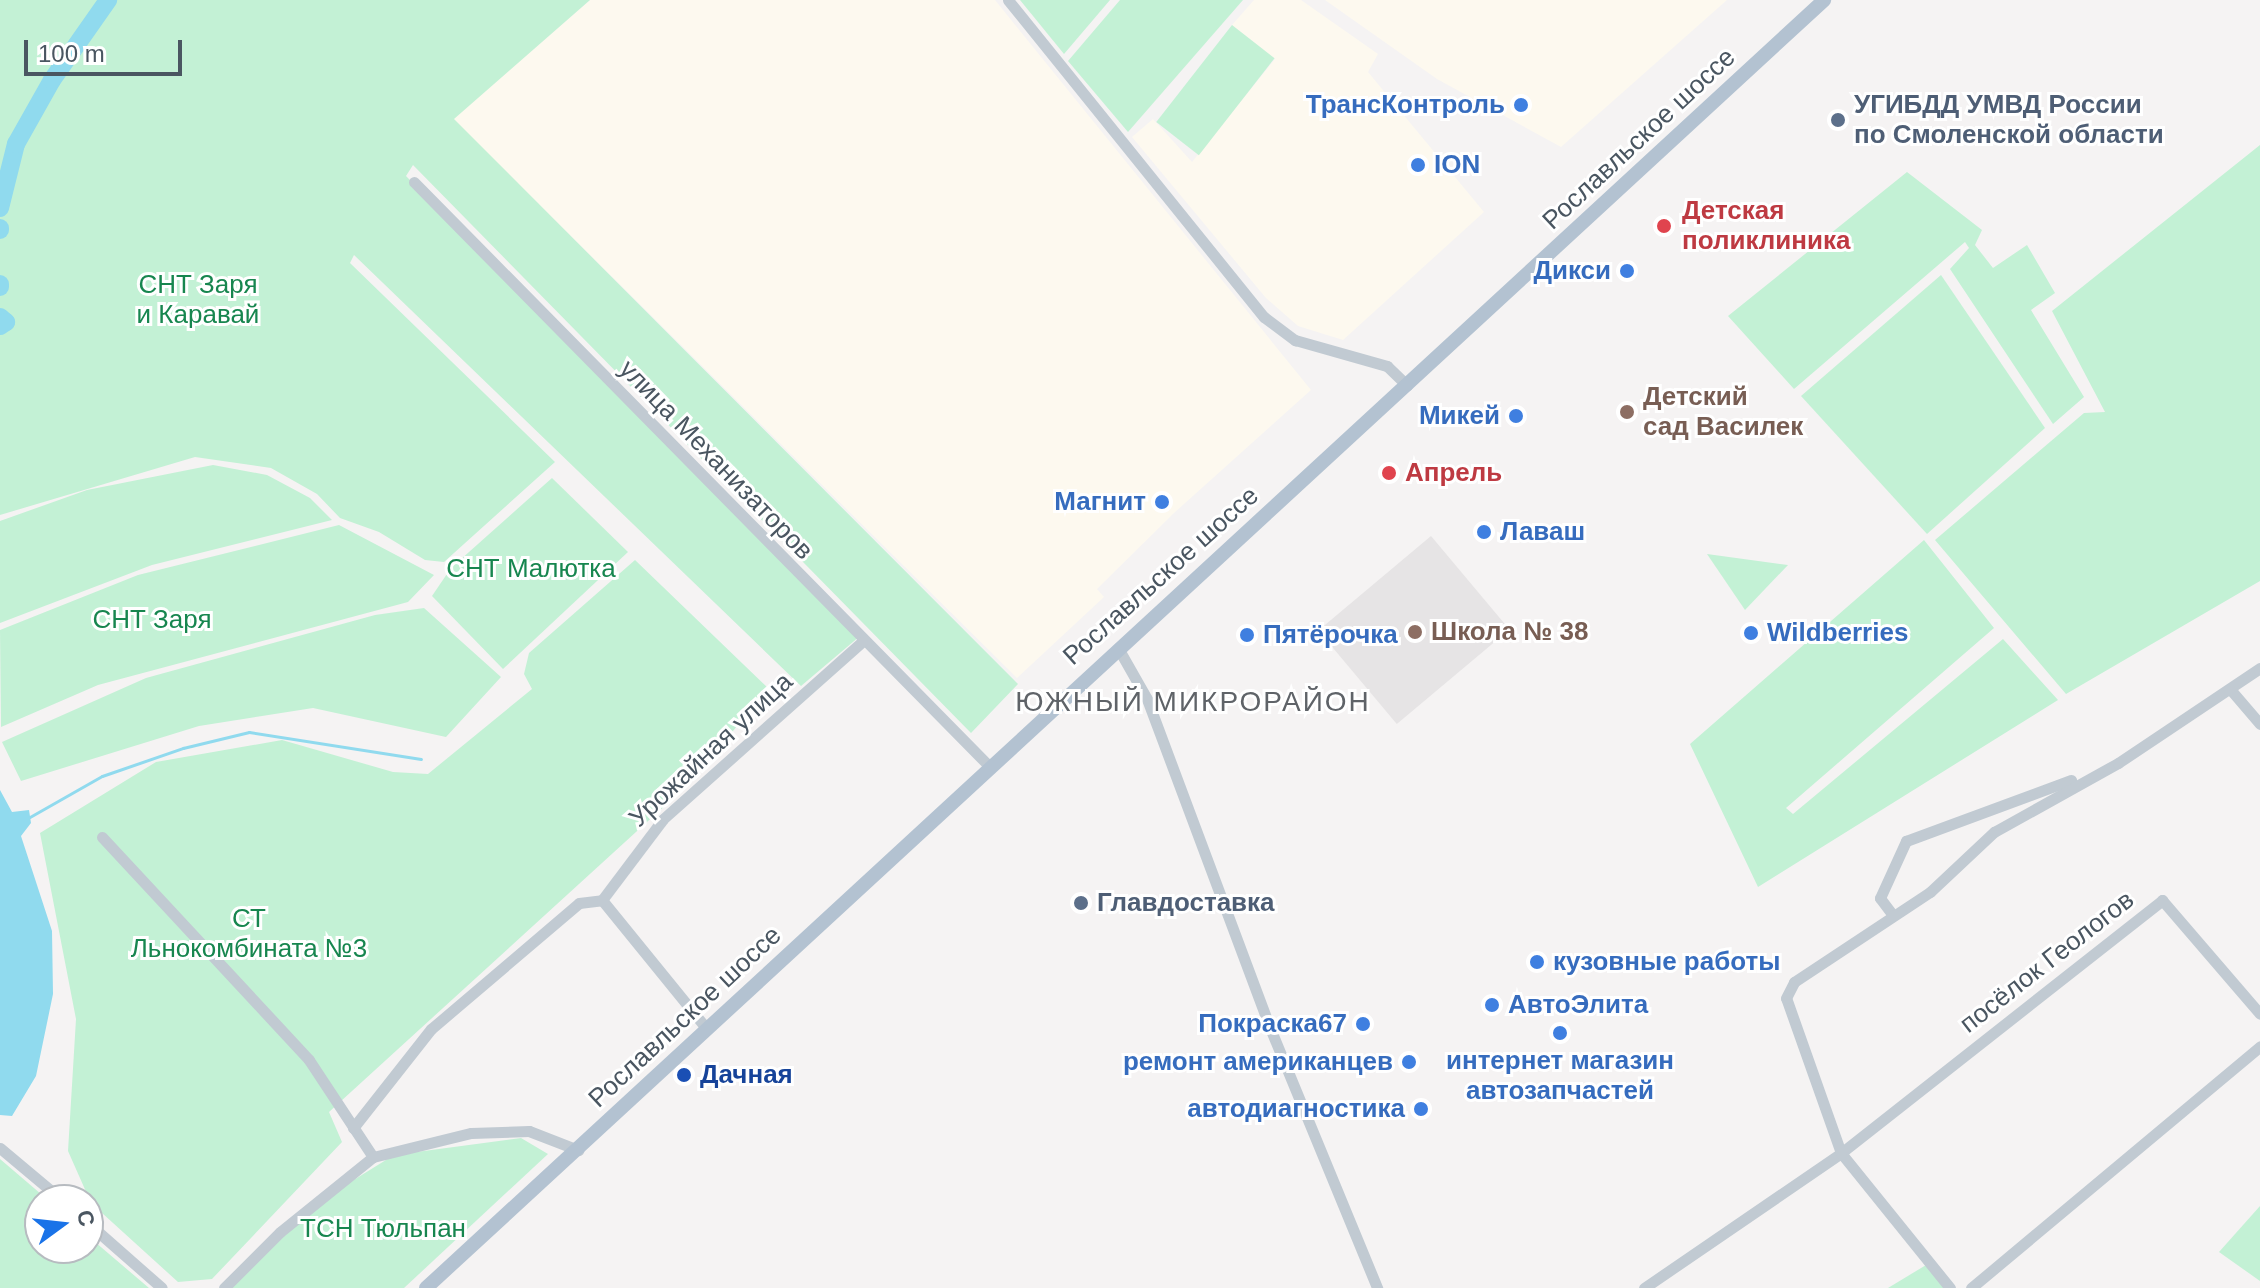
<!DOCTYPE html>
<meta charset="utf-8">
<style>
body{margin:0}
#map{position:relative;width:2260px;height:1288px;overflow:hidden;background:#f5f3f3;font-family:Arial,sans-serif}
div>[style]{position:absolute}
.commercial>*{inset:0;background:#fdf9ef}
.education>*{inset:0;background:#e6e4e5;transform-origin:0 0}
.green>*{inset:0;background:#c3f1d5;transform-origin:0 0}
.water>*{inset:0;background:#90daee}
.stream>*{height:3px;margin:-1.5px;padding:0 1.5px;transform-origin:1.5px;border-radius:1.5px;background:#90daee}
.river>*{height:18px;margin:-9px;padding:0 9px;transform-origin:9px;border-radius:9px;background:#90daee}
.minor>*{height:11px;margin:-5.5px;padding:0 5.5px;transform-origin:5.5px;border-radius:5.5px;background:#c1cad2}
.major>*{height:14px;margin:-7px;padding:0 7px;transform-origin:7px;border-radius:7px;background:#b3c2d1}
.dots>*{width:22px;height:22px;translate:-50% -50%;box-sizing:border-box;border:4px solid #fff;border-radius:50%}
span{translate:-50% -50%;white-space:nowrap;text-align:center;line-height:1.15;-webkit-text-stroke:6px #fff;paint-order:stroke}
.shop-label{font-size:26px;color:#366cbe;font-weight:700}
.right{translate:-100% -50%;text-align:right}
.left{translate:0 -50%;text-align:left}
.service-label{font-size:26px;color:#4e5e75;font-weight:700}
.street-label{font-size:26px;color:#4a5661}
.health-label{font-size:26px;color:#be3a42;font-weight:700}
.park-label{font-size:26px;color:#17864f}
.education-label{font-size:26px;color:#785e54;font-weight:700}
.transit-label{font-size:26px;color:#164399;font-weight:700}
.neighbourhood-label{font-size:28px;color:#5f6368;letter-spacing:2px}
.north{position:absolute;left:24px;top:1184px;width:80px;height:80px;box-sizing:border-box;background:#fff;border:2px solid #b7bbc0;border-radius:50%;rotate:75deg;font-size:22px;font-weight:700;line-height:32px;text-align:center;color:#4a5661}
.north::after{content:'';display:block;margin:auto;width:28px;height:36px;background:#1a73e8;clip-path:polygon(50% 0,100% 100%,50% 72%,0 100%)}
.scale{position:absolute;left:24px;top:40px;width:158px;height:36px;box-sizing:border-box;border:4px solid #4a5661;border-top:0;padding-left:10px;font-size:24px;line-height:28px;white-space:nowrap;color:#4a5661;-webkit-text-stroke:6px #fff;paint-order:stroke}
</style>
<div id="map">
<div class="commercial">
<i style="clip-path:polygon(590px 0,995px 0,1311px 390px,1174px 513px,1097px 589px,1104px 597px,1017px 678px,453px 119px)"></i>
<i style="clip-path:polygon(1254px 0,1301px 0,1378px 54px,1368px 72px,1484px 212px,1343px 340px,1298px 326px,1266px 298px,1132px 137px,1153px 119px,1192px 162px,1275px 59px,1232px 25px)"></i>
<i style="clip-path:polygon(1325px 0,1727px 0,1561px 147px,1437px 79px)"></i>
</div>
<div class="education">
<i style="left:1431px;top:536px;width:122px;height:147px;rotate:50deg"></i>
</div>
<div class="green">
<i style="clip-path:polygon(0 0,590px 0,454px 119px,1018px 684px,971px 733px,413px 165px,406px 176px,860px 636px,801px 686px,354px 255px,350px 263px,555px 462px,444px 562px,425px 560px,379px 532px,340px 518px,317px 494px,271px 468px,195px 457px,0 515px)"></i>
<i style="clip-path:polygon(1020px 0,1110px 0,1064px 54px)"></i>
<i style="clip-path:polygon(1120px 0,1243px 0,1128px 132px,1068px 61px)"></i>
<i style="left:1232px;top:25px;width:54px;height:123px;rotate:38deg"></i>
<i style="clip-path:polygon(2260px 145px,2260px 581px,2066px 694px,1935px 540px,2084px 413px,2105px 412px,2052px 311px)"></i>
<i style="clip-path:polygon(1907px 172px,1982px 230px,1975px 245px,1993px 268px,2027px 245px,2055px 293px,2031px 310px,2084px 397px,2053px 424px,1950px 269px,1969px 248px,1965px 242px,1794px 389px,1728px 316px)"></i>
<i style="clip-path:polygon(1941px 275px,2045px 428px,1927px 534px,1801px 396px)"></i>
<i style="clip-path:polygon(213px 465px,267px 475px,310px 498px,332px 520px,152px 565px,0 623px,0 521px,87px 490px)"></i>
<i style="clip-path:polygon(552px 478px,628px 552px,503px 669px,432px 596px,451px 568px)"></i>
<i style="clip-path:polygon(339px 525px,434px 575px,408px 602px,98px 685px,1px 727px,0 630px,138px 575px)"></i>
<i style="clip-path:polygon(1924px 540px,1994px 628px,1786px 808px,1793px 814px,2003px 639px,2058px 700px,1758px 887px,1690px 744px)"></i>
<i style="clip-path:polygon(1707px 554px,1788px 565px,1745px 610px)"></i>
<i style="clip-path:polygon(635px 560px,768px 688px,693px 780px,329px 1112px,342px 1142px,212px 1279px,178px 1282px,91px 1203px,68px 1151px,76px 1019px,40px 833px,156px 762px,282px 740px,393px 772px,428px 774px,532px 689px,524px 674px,529px 653px)"></i>
<i style="clip-path:polygon(424px 608px,501px 677px,446px 737px,313px 708px,199px 726px,21px 781px,2px 742px,146px 678px,375px 615px)"></i>
<i style="clip-path:polygon(521px 1138px,548px 1154px,404px 1288px,230px 1288px,323px 1199px,394px 1155px)"></i>
<i style="clip-path:polygon(0 1159px,48px 1200px,40px 1200px,40px 1248px,88px 1248px,88px 1236px,149px 1288px,0 1288px)"></i>
<i style="clip-path:polygon(2260px 1206px,2260px 1281px,2219px 1252px)"></i>
<i style="clip-path:polygon(1931px 1262px,1945px 1288px,1888px 1288px)"></i>
</div>
<div class="water">
<i style="clip-path:polygon(0 790px,12px 812px,29px 810px,31px 823px,21px 836px,52px 931px,53px 994px,36px 1076px,12px 1116px,0 1115px)"></i>
</div>
<div class="stream">
<i style="left:28px;top:818px;width:85px;rotate:-29.6deg"></i>
<i style="left:102px;top:776px;width:86px;rotate:-19.1deg"></i>
<i style="left:183px;top:748px;width:68px;rotate:-13.6deg"></i>
<i style="left:249px;top:732px;width:174px;rotate:8.9deg"></i>
</div>
<div class="river">
<i style="left:0;top:208px;width:66px;rotate:-76deg"></i>
<i style="left:16px;top:144px;width:73px;rotate:-60.6deg"></i>
<i style="left:52px;top:80px;width:98px;rotate:-55deg"></i>
<i style="left:0;top:228px;width:2px;rotate:90deg"></i>
<i style="left:0;top:284px;width:3px;rotate:90deg"></i>
<i style="left:0;top:317px;width:8px;rotate:40deg"></i>
<i style="left:6px;top:322px;width:7px;rotate:146deg"></i>
</div>
<div class="minor">
<i style="left:1008px;top:0;width:407px;rotate:51.1deg"></i>
<i style="left:1264px;top:317px;width:39px;rotate:37deg"></i>
<i style="left:1295px;top:340px;width:96px;rotate:15.8deg"></i>
<i style="left:1387px;top:366px;width:28px;rotate:44deg"></i>
<i style="left:414px;top:182px;width:820px;rotate:45.44deg"></i>
<i style="left:1118px;top:648px;width:59px;rotate:60.4deg"></i>
<i style="left:1147px;top:699px;width:346px;rotate:69.5deg"></i>
<i style="left:1268px;top:1023px;width:287px;rotate:67.6deg"></i>
<i style="left:2230px;top:689px;width:46px;rotate:49.4deg"></i>
<i style="left:102px;top:837px;width:304px;rotate:47.1deg"></i>
<i style="left:309px;top:1060px;width:116px;rotate:56.6deg"></i>
<i style="left:602px;top:900px;width:165px;rotate:50.9deg"></i>
<i style="left:1892px;top:914px;width:20px;rotate:-127deg"></i>
<i style="left:1880px;top:898px;width:63px;rotate:-65.5deg"></i>
<i style="left:1906px;top:841px;width:176px;rotate:-20.3deg"></i>
<i style="left:353px;top:1128px;width:126px;rotate:-51.8deg"></i>
<i style="left:431px;top:1029px;width:194px;rotate:-40.4deg"></i>
<i style="left:579px;top:903px;width:23px;rotate:-7deg"></i>
<i style="left:602px;top:900px;width:101px;rotate:-53deg"></i>
<i style="left:663px;top:819px;width:266px;rotate:-41.7deg"></i>
<i style="left:0;top:1148px;width:81px;rotate:40deg"></i>
<i style="left:88px;top:1223px;width:98px;rotate:41.3deg"></i>
<i style="left:224px;top:1288px;width:79px;rotate:-45deg"></i>
<i style="left:280px;top:1232px;width:119px;rotate:-38.9deg"></i>
<i style="left:373px;top:1157px;width:101px;rotate:-13.8deg"></i>
<i style="left:471px;top:1133px;width:58px;rotate:-2deg"></i>
<i style="left:529px;top:1131px;width:53px;rotate:21.2deg"></i>
<i style="left:1644px;top:1288px;width:239px;rotate:-34.4deg"></i>
<i style="left:1841px;top:1153px;width:409px;rotate:-38.2deg"></i>
<i style="left:2162px;top:900px;width:150px;rotate:49.3deg"></i>
<i style="left:1950px;top:1288px;width:174px;rotate:-128.9deg"></i>
<i style="left:1841px;top:1153px;width:164px;rotate:-109.5deg"></i>
<i style="left:1786px;top:998px;width:18px;rotate:-63deg"></i>
<i style="left:1794px;top:982px;width:163px;rotate:-33.5deg"></i>
<i style="left:1930px;top:892px;width:88px;rotate:-43.2deg"></i>
<i style="left:1994px;top:832px;width:142px;rotate:-29.1deg"></i>
<i style="left:2118px;top:763px;width:171px;rotate:-33.8deg"></i>
<i style="left:1971px;top:1288px;width:377px;rotate:-39.9deg"></i>
</div>
<div class="major">
<i style="left:426px;top:1288px;width:1901px;rotate:-42.65deg"></i>
</div>
<div class="dots">
<i style="left:1521px;top:105px;background:#3f7fe0"></i>
<i style="left:1838px;top:120px;background:#5c6f8a"></i>
<i style="left:1418px;top:165px;background:#3f7fe0"></i>
<i style="left:1664px;top:226px;background:#e0444e"></i>
<i style="left:1627px;top:271px;background:#3f7fe0"></i>
<i style="left:1627px;top:412px;background:#8d6e63"></i>
<i style="left:1516px;top:416px;background:#3f7fe0"></i>
<i style="left:1389px;top:473px;background:#e0444e"></i>
<i style="left:1162px;top:502px;background:#3f7fe0"></i>
<i style="left:1484px;top:532px;background:#3f7fe0"></i>
<i style="left:1415px;top:632px;background:#8d6e63"></i>
<i style="left:1751px;top:633px;background:#3f7fe0"></i>
<i style="left:1247px;top:635px;background:#3f7fe0"></i>
<i style="left:1081px;top:903px;background:#5c6f8a"></i>
<i style="left:1537px;top:962px;background:#3f7fe0"></i>
<i style="left:1492px;top:1005px;background:#3f7fe0"></i>
<i style="left:1363px;top:1024px;background:#3f7fe0"></i>
<i style="left:1560px;top:1033px;background:#3f7fe0"></i>
<i style="left:1409px;top:1062px;background:#3f7fe0"></i>
<i style="left:684px;top:1075px;background:#1a4fb4"></i>
<i style="left:1421px;top:1109px;background:#3f7fe0"></i>
</div>
<div class="shop-label">
<span class="right" style="left:1505px;top:105px">ТрансКонтроль</span>
<span class="left" style="left:1434px;top:165px">ION</span>
<span class="right" style="left:1611px;top:271px">Дикси</span>
<span class="right" style="left:1500px;top:416px">Микей</span>
<span class="right" style="left:1146px;top:502px">Магнит</span>
<span class="left" style="left:1500px;top:532px">Лаваш</span>
<span class="left" style="left:1767px;top:633px">Wildberries</span>
<span class="left" style="left:1263px;top:635px">Пятёрочка</span>
<span class="left" style="left:1553px;top:962px">кузовные работы</span>
<span class="left" style="left:1508px;top:1005px">АвтоЭлита</span>
<span class="right" style="left:1347px;top:1024px">Покраска67</span>
<span style="left:1560px;top:1076px">интернет магазин<br>автозапчастей</span>
<span class="right" style="left:1393px;top:1062px">ремонт американцев</span>
<span class="right" style="left:1405px;top:1109px">автодиагностика</span>
</div>
<div class="service-label">
<span class="left" style="left:1854px;top:120px">УГИБДД УМВД России<br>по Смоленской области</span>
<span class="left" style="left:1097px;top:903px">Главдоставка</span>
</div>
<div class="street-label">
<span style="left:1639px;top:139px;rotate:-43deg">Рославльское шоссе</span>
<span style="left:716px;top:460px;rotate:46deg">улица Механизаторов</span>
<span style="left:1161px;top:576px;rotate:-42deg">Рославльское шоссе</span>
<span style="left:711px;top:750px;rotate:-43deg">Урожайная улица</span>
<span style="left:2047px;top:962px;rotate:-38deg">посёлок Геологов</span>
<span style="left:685px;top:1017px;rotate:-43deg">Рославльское шоссе</span>
</div>
<div class="health-label">
<span class="left" style="left:1682px;top:226px">Детская<br>поликлиника</span>
<span class="left" style="left:1405px;top:473px">Апрель</span>
</div>
<div class="park-label">
<span style="left:198px;top:300px">СНТ Заря<br>и Каравай</span>
<span style="left:531px;top:569px">СНТ Малютка</span>
<span style="left:152px;top:620px">СНТ Заря</span>
<span style="left:249px;top:934px">СТ<br>Льнокомбината №3</span>
<span style="left:383px;top:1229px">ТСН Тюльпан</span>
</div>
<div class="education-label">
<span class="left" style="left:1643px;top:412px">Детский<br>сад Василек</span>
<span class="left" style="left:1431px;top:632px">Школа № 38</span>
</div>
<div class="transit-label">
<span class="left" style="left:700px;top:1075px">Дачная</span>
</div>
<div class="neighbourhood-label">
<span style="left:1193px;top:702px">ЮЖНЫЙ МИКРОРАЙОН</span>
</div>
<div class="north">С</div>
<div class="scale">100 m</div>
</div>
